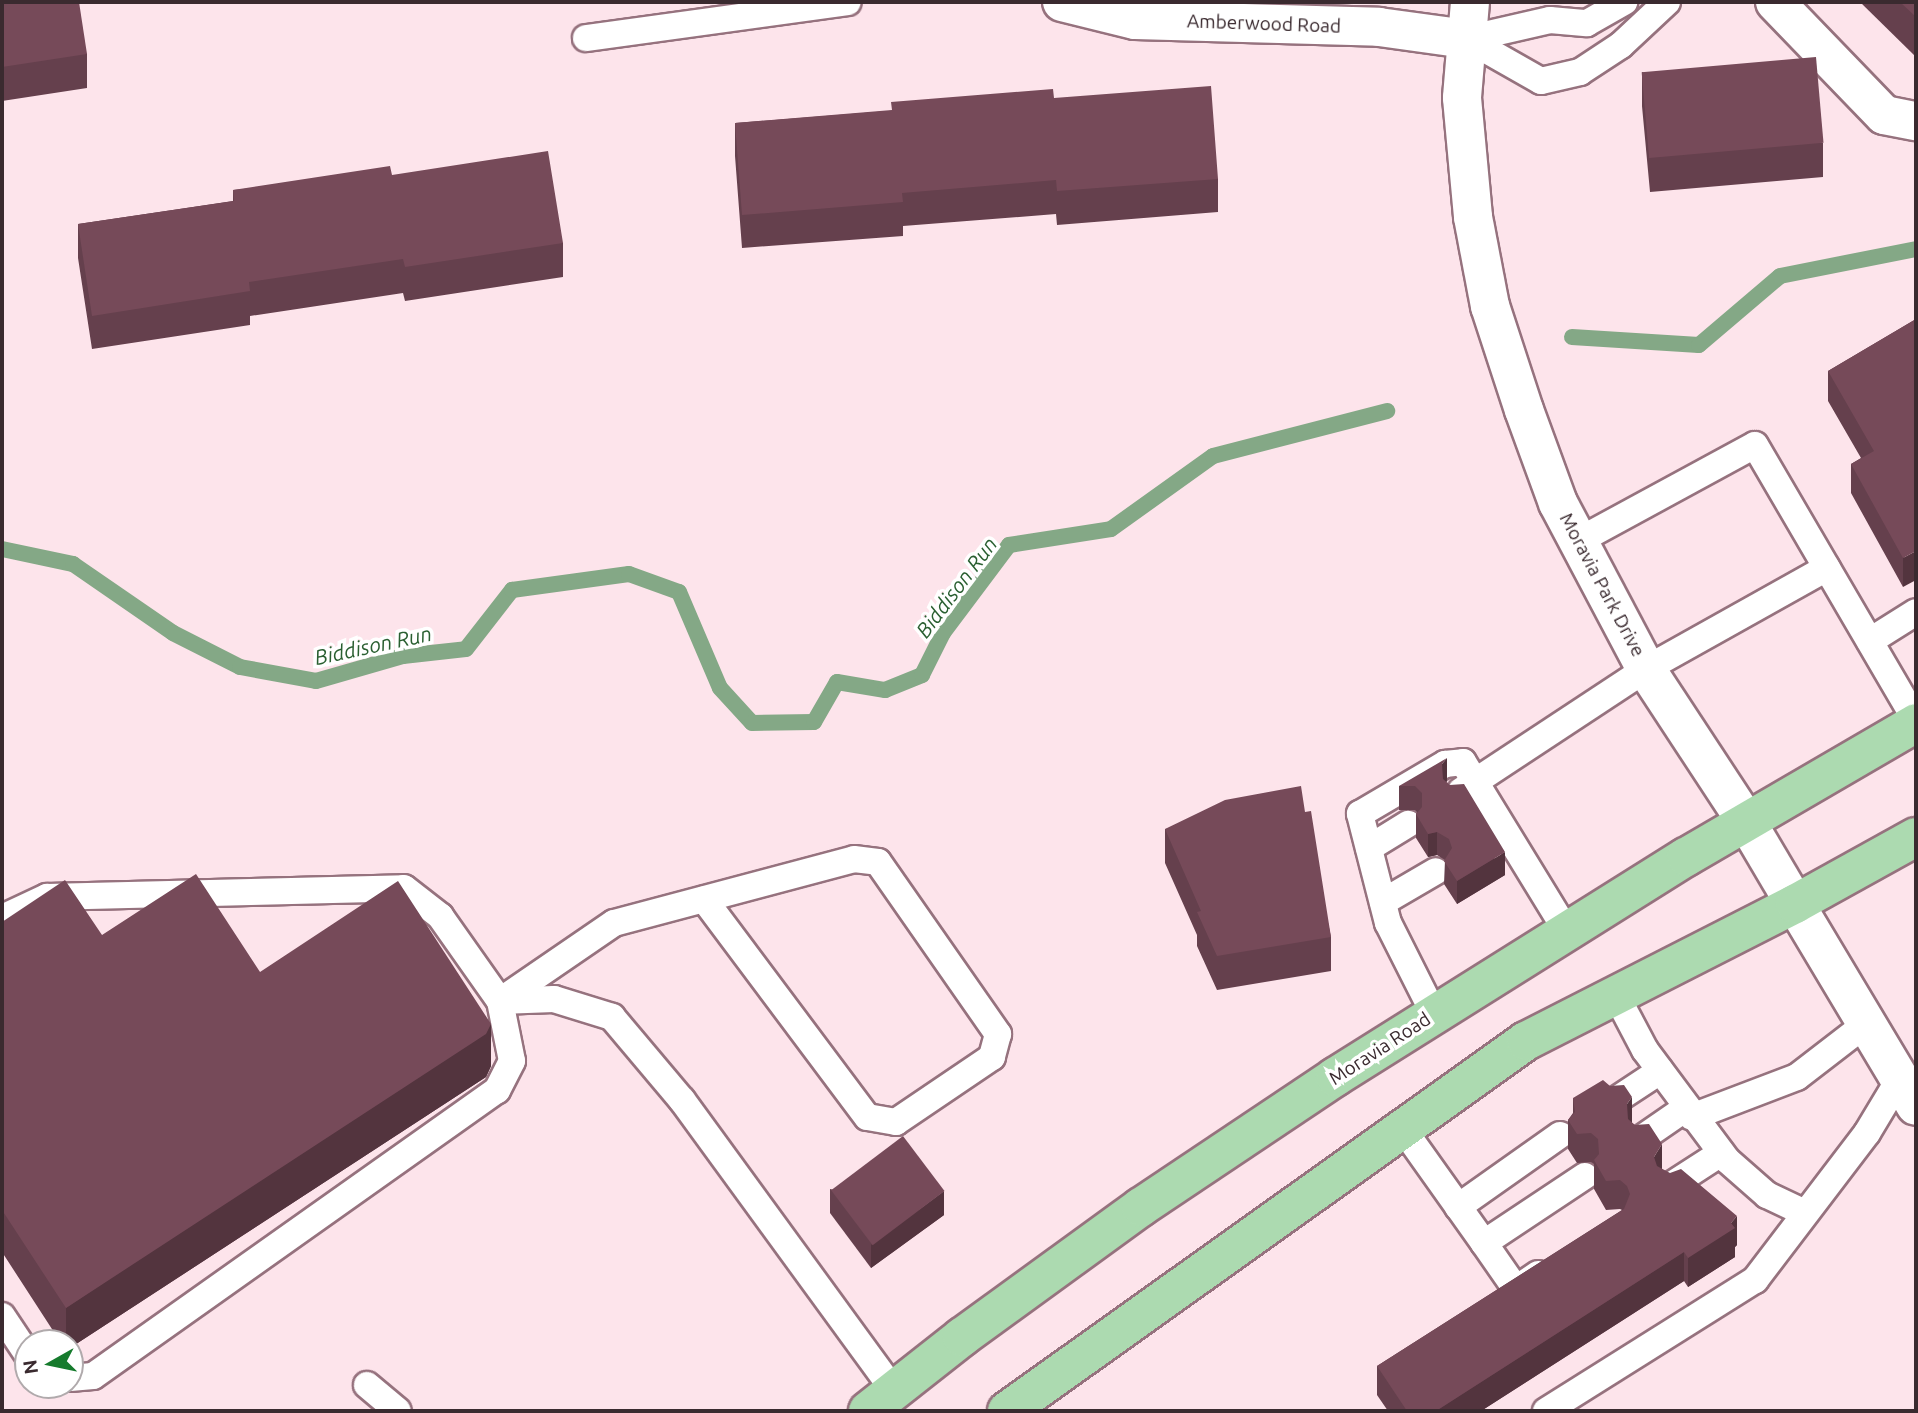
<!DOCTYPE html>
<style>
body{margin:0}
#map{position:relative;width:1918px;height:1413px;overflow:hidden;background:#fde4eb;font-family:Ubuntu,sans-serif}
div>[style]{position:absolute}
.stream>*{height:16px;margin:-8px;padding:0 8px;transform-origin:8px;border-radius:8px;background:#84a886}
.roads{filter:drop-shadow(2px 0 #96727e) drop-shadow(-2px 0 #96727e) drop-shadow(0 2px #96727e) drop-shadow(0 -2px #96727e)}
.service>*{height:26px;margin:-13px;padding:0 13px;transform-origin:13px;border-radius:13px;background:#fff}
.minor>*{height:38px;margin:-19px;padding:0 19px;transform-origin:19px;border-radius:19px;background:#fff}
.tertiary>*{height:38px;margin:-19px;padding:0 19px;transform-origin:19px;border-radius:19px;background:#fff}
.secondary>*{height:38px;margin:-19px;padding:0 19px;transform-origin:19px;border-radius:19px;background:#fff}
.primary>*{height:38px;margin:-19px;padding:0 19px;transform-origin:19px;border-radius:19px;background:#acdab0}
.wall>*{inset:0;background:#65404d}
.shaded-wall>*{inset:0;background:#53343e}
.building>*{inset:0;background:#764a59;transform-origin:0 0}
span{translate:-50% -50%;white-space:nowrap;text-align:center;line-height:1.15;-webkit-text-stroke:7px #fff;paint-order:stroke}
.street-label{font-size:19px;color:#3a2a2f}
.water-label{font-size:21px;color:#2a5f31;font-style:italic}
.frame{position:absolute;inset:0;border:4px solid #3a2a2f;pointer-events:none}
.north{position:absolute;left:14px;top:1329px;width:70px;height:70px;box-sizing:border-box;background:#fff;border:2px solid #b0aaac;border-radius:50%;rotate:261deg;font-size:19px;font-weight:700;line-height:28px;text-align:center;color:#3a2a2f}
.north::after{content:'';display:block;margin:auto;width:24px;height:32px;background:#167b2d;clip-path:polygon(50% 0,100% 100%,50% 72%,0 100%)}
</style>
<div id="map">
<div class="stream">
<i style="left:1572px;top:337px;width:127px;rotate:3.6deg"></i>
<i style="left:1699px;top:345px;width:106px;rotate:-40.4deg"></i>
<i style="left:1780px;top:276px;width:139px;rotate:-11.2deg"></i>
<i style="left:2px;top:549px;width:73px;rotate:11.9deg"></i>
<i style="left:73px;top:564px;width:121px;rotate:34.6deg"></i>
<i style="left:173px;top:633px;width:75px;rotate:26.9deg"></i>
<i style="left:240px;top:667px;width:77px;rotate:10.4deg"></i>
<i style="left:316px;top:681px;width:91px;rotate:-16deg"></i>
<i style="left:403px;top:656px;width:63px;rotate:-6.3deg"></i>
<i style="left:466px;top:649px;width:75px;rotate:-52.1deg"></i>
<i style="left:512px;top:590px;width:118px;rotate:-7.8deg"></i>
<i style="left:629px;top:574px;width:53px;rotate:19.8deg"></i>
<i style="left:679px;top:592px;width:104px;rotate:66.9deg"></i>
<i style="left:720px;top:688px;width:47px;rotate:47.6deg"></i>
<i style="left:752px;top:723px;width:62px;rotate:-0.9deg"></i>
<i style="left:814px;top:722px;width:46px;rotate:-60.1deg"></i>
<i style="left:837px;top:682px;width:49px;rotate:9.5deg"></i>
<i style="left:885px;top:690px;width:40px;rotate:-22deg"></i>
<i style="left:922px;top:675px;width:47px;rotate:-63.4deg"></i>
<i style="left:943px;top:633px;width:110px;rotate:-53.1deg"></i>
<i style="left:1009px;top:545px;width:103px;rotate:-8.9deg"></i>
<i style="left:1111px;top:529px;width:125px;rotate:-35.6deg"></i>
<i style="left:1213px;top:456px;width:180px;rotate:-14.5deg"></i>
</div>
<div class="roads">
<div class="service">
<i style="left:586px;top:38px;width:264px;rotate:-7.8deg"></i>
<i style="left:1467px;top:39px;width:85px;rotate:29.6deg"></i>
<i style="left:1541px;top:81px;width:40px;rotate:-13deg"></i>
<i style="left:1580px;top:72px;width:49px;rotate:-33.4deg"></i>
<i style="left:1621px;top:45px;width:63px;rotate:-43.1deg"></i>
<i style="left:1467px;top:39px;width:85px;rotate:-12.9deg"></i>
<i style="left:1550px;top:20px;width:37px;rotate:5deg"></i>
<i style="left:1587px;top:23px;width:43px;rotate:-29.6deg"></i>
<i style="left:1578px;top:541px;width:201px;rotate:-28.5deg"></i>
<i style="left:1755px;top:445px;width:319px;rotate:59.7deg"></i>
<i style="left:1870px;top:641px;width:54px;rotate:-32.2deg"></i>
<i style="left:1461px;top:791px;width:222px;rotate:-33.4deg"></i>
<i style="left:1646px;top:669px;width:207px;rotate:-29.2deg"></i>
<i style="left:1369px;top:848px;width:46px;rotate:-31.6deg"></i>
<i style="left:1383px;top:902px;width:61px;rotate:-30.3deg"></i>
<i style="left:2px;top:918px;width:50px;rotate:-25deg"></i>
<i style="left:47px;top:897px;width:357px;rotate:-1.4deg"></i>
<i style="left:404px;top:888px;width:46px;rotate:37.9deg"></i>
<i style="left:440px;top:916px;width:104px;rotate:54.8deg"></i>
<i style="left:500px;top:1001px;width:61px;rotate:78.7deg"></i>
<i style="left:512px;top:1061px;width:33px;rotate:117deg"></i>
<i style="left:497px;top:1090px;width:495px;rotate:144.7deg"></i>
<i style="left:93px;top:1376px;width:23px;rotate:175deg"></i>
<i style="left:1616px;top:995px;width:62px;rotate:62.2deg"></i>
<i style="left:1645px;top:1050px;width:137px;rotate:53.3deg"></i>
<i style="left:1727px;top:1160px;width:53px;rotate:41.2deg"></i>
<i style="left:1767px;top:1195px;width:42px;rotate:25.3deg"></i>
<i style="left:500px;top:1001px;width:138px;rotate:-34.4deg"></i>
<i style="left:614px;top:923px;width:248px;rotate:-14.9deg"></i>
<i style="left:854px;top:859px;width:24px;rotate:7deg"></i>
<i style="left:878px;top:862px;width:210px;rotate:55.1deg"></i>
<i style="left:998px;top:1034px;width:24px;rotate:105deg"></i>
<i style="left:992px;top:1057px;width:116px;rotate:145.9deg"></i>
<i style="left:896px;top:1122px;width:29px;rotate:-170deg"></i>
<i style="left:867px;top:1117px;width:272px;rotate:-126.8deg"></i>
<i style="left:500px;top:1001px;width:54px;rotate:-2.1deg"></i>
<i style="left:554px;top:999px;width:61px;rotate:17.2deg"></i>
<i style="left:612px;top:1017px;width:109px;rotate:49.9deg"></i>
<i style="left:682px;top:1100px;width:360px;rotate:53.9deg"></i>
<i style="left:1434px;top:1014px;width:102px;rotate:-116.8deg"></i>
<i style="left:1388px;top:923px;width:113px;rotate:-104.4deg"></i>
<i style="left:1360px;top:814px;width:99px;rotate:-30.5deg"></i>
<i style="left:1445px;top:764px;width:18px;rotate:-6deg"></i>
<i style="left:1463px;top:762px;width:197px;rotate:58.5deg"></i>
<i style="left:1616px;top:1100px;width:53px;rotate:-33.4deg"></i>
<i style="left:1692px;top:1117px;width:112px;rotate:-20.9deg"></i>
<i style="left:1797px;top:1077px;width:88px;rotate:-37.6deg"></i>
<i style="left:1403px;top:1129px;width:140px;rotate:54.6deg"></i>
<i style="left:1484px;top:1243px;width:121px;rotate:-33.6deg"></i>
<i style="left:1641px;top:1139px;width:55px;rotate:-34.6deg"></i>
<i style="left:1670px;top:1186px;width:61px;rotate:-32.9deg"></i>
<i style="left:1458px;top:1207px;width:125px;rotate:-35.2deg"></i>
<i style="left:1484px;top:1243px;width:56px;rotate:55.2deg"></i>
<i style="left:1516px;top:1289px;width:27px;rotate:-34deg"></i>
<i style="left:2px;top:1316px;width:47px;rotate:56.3deg"></i>
<i style="left:367px;top:1385px;width:40px;rotate:40deg"></i>
<i style="left:1546px;top:1411px;width:247px;rotate:-32.1deg"></i>
<i style="left:1755px;top:1280px;width:185px;rotate:-52.7deg"></i>
<i style="left:1867px;top:1133px;width:64px;rotate:-59deg"></i>
</div>
<div class="minor">
<i style="left:1062px;top:2px;width:75px;rotate:13.9deg"></i>
<i style="left:1135px;top:20px;width:244px;rotate:1.6deg"></i>
<i style="left:1379px;top:27px;width:89px;rotate:7.8deg"></i>
<i style="left:1775px;top:2px;width:157px;rotate:46deg"></i>
<i style="left:1884px;top:115px;width:33px;rotate:11deg"></i>
</div>
<div class="tertiary">
<i style="left:1795px;top:904px;width:235px;rotate:59.1deg"></i>
</div>
<div class="secondary">
<i style="left:1470px;top:2px;width:96px;rotate:94.8deg"></i>
<i style="left:1462px;top:98px;width:120px;rotate:84.7deg"></i>
<i style="left:1473px;top:217px;width:91px;rotate:79.2deg"></i>
<i style="left:1490px;top:306px;width:109px;rotate:71.9deg"></i>
<i style="left:1524px;top:410px;width:99px;rotate:69.9deg"></i>
<i style="left:1558px;top:503px;width:188px;rotate:62.1deg"></i>
<i style="left:1646px;top:669px;width:182px;rotate:56.7deg"></i>
<i style="left:1746px;top:821px;width:96px;rotate:59.4deg"></i>
</div>
<div class="primary">
<i style="left:868px;top:1411px;width:120px;rotate:-38.2deg"></i>
<i style="left:962px;top:1337px;width:221px;rotate:-36deg"></i>
<i style="left:1141px;top:1207px;width:234px;rotate:-33.8deg"></i>
<i style="left:1335px;top:1077px;width:414px;rotate:-32.1deg"></i>
<i style="left:1686px;top:857px;width:266px;rotate:-30.2deg"></i>
<i style="left:1007px;top:1411px;width:637px;rotate:-35.49deg"></i>
<i style="left:1526px;top:1041px;width:302px;rotate:-27deg"></i>
<i style="left:1795px;top:904px;width:138px;rotate:-29deg"></i>
</div>
</div>
<div class="wall">
<i style="clip-path:polygon(2px 2px,87px 54px,87px 88px,2px 101px)"></i>
<i style="clip-path:polygon(1860px 2px,1916px 2px,1916px 57px)"></i>
<i style="clip-path:polygon(1642px 72px,1823px 143px,1823px 177px,1650px 192px,1642px 106px)"></i>
<i style="clip-path:polygon(1054px 98px,1218px 179px,1218px 212px,1057px 225px,1056px 214px,903px 226px,903px 236px,742px 248px,735px 156px,735px 123px)"></i>
<i style="clip-path:polygon(392px 175px,563px 243px,563px 277px,405px 301px,403px 293px,250px 316px,250px 325px,92px 349px,78px 258px,78px 224px,233px 201px,233px 190px)"></i>
<i style="clip-path:polygon(1916px 319px,1903px 587px,1851px 493px,1851px 464px,1861px 458px,1828px 401px,1828px 371px)"></i>
<i style="clip-path:polygon(1447px 781px,1446px 782px,1505px 875px,1457px 904px,1444px 884px,1445px 860px,1437px 855px,1428px 857px,1416px 838px,1416px 814px,1417px 812px,1415px 810px,1399px 810px,1399px 786px)"></i>
<i style="clip-path:polygon(1305px 812px,1331px 937px,1331px 971px,1217px 990px,1197px 946px,1197px 935px,1165px 863px,1165px 829px)"></i>
<i style="clip-path:polygon(2px 922px,102px 935px,260px 972px,491px 1066px,486px 1077px,70px 1348px,70px 1343px,61px 1343px,2px 1252px)"></i>
<i style="clip-path:polygon(1573px 1098px,1632px 1123px,1662px 1169px,1737px 1245px,1735px 1247px,1735px 1257px,1688px 1287px,1684px 1281px,1481px 1411px,1388px 1411px,1377px 1395px,1377px 1366px,1622px 1210px,1620px 1209px,1606px 1210px,1594px 1189px,1594px 1164px,1591px 1162px,1577px 1163px,1568px 1149px,1568px 1120px,1573px 1113px)"></i>
<i style="clip-path:polygon(830px 1189px,944px 1215px,871px 1268px,830px 1213px)"></i>
</div>
<div class="shaded-wall">
<i style="clip-path:polygon(1916px 551px,1916px 580px,1903px 587px,1903px 558px)"></i>
<i style="clip-path:polygon(1447px 758px,1447px 781px,1442px 788px,1442px 764px)"></i>
<i style="clip-path:polygon(1437px 832px,1437px 855px,1428px 857px,1428px 834px)"></i>
<i style="clip-path:polygon(1505px 852px,1505px 875px,1457px 904px,1457px 881px)"></i>
<i style="clip-path:polygon(491px 1024px,491px 1066px,486px 1077px,70px 1348px,70px 1343px,66px 1343px,66px 1308px)"></i>
<i style="clip-path:polygon(1632px 1097px,1632px 1126px,1627px 1133px,1627px 1104px)"></i>
<i style="clip-path:polygon(1662px 1144px,1662px 1173px,1654px 1186px,1654px 1157px)"></i>
<i style="clip-path:polygon(944px 1191px,944px 1215px,871px 1268px,871px 1245px)"></i>
<i style="clip-path:polygon(1737px 1216px,1737px 1245px,1735px 1247px,1735px 1257px,1688px 1287px,1688px 1258px,1731px 1223px)"></i>
<i style="clip-path:polygon(1684px 1252px,1684px 1281px,1481px 1411px,1436px 1411px)"></i>
</div>
<div class="building">
<i style="clip-path:polygon(2px 2px,79px 2px,87px 54px,2px 67px)"></i>
<i style="clip-path:polygon(1900px 2px,1916px 2px,1916px 17px)"></i>
<i style="left:1816px;top:57px;width:86px;height:175px;rotate:85deg"></i>
<i style="clip-path:polygon(1211px 86px,1218px 179px,1057px 191px,1056px 180px,902px 193px,903px 202px,742px 215px,735px 123px,892px 110px,891px 102px,1053px 89px,1054px 98px)"></i>
<i style="clip-path:polygon(548px 151px,563px 243px,405px 267px,403px 259px,249px 282px,250px 291px,92px 316px,78px 224px,234px 201px,233px 190px,390px 166px,392px 175px)"></i>
<i style="clip-path:polygon(1916px 319px,1916px 551px,1903px 558px,1851px 464px,1874px 451px,1828px 371px)"></i>
<i style="clip-path:polygon(1447px 758px,1442px 764px,1443px 779px,1450px 785px,1464px 784px,1505px 852px,1457px 881px,1444px 861px,1452px 848px,1449px 839px,1437px 832px,1428px 834px,1416px 814px,1422px 807px,1422px 793px,1415px 786px,1399px 786px)"></i>
<i style="clip-path:polygon(1301px 786px,1305px 812px,1311px 811px,1331px 937px,1217px 956px,1197px 912px,1201px 911px,1165px 829px,1225px 800px)"></i>
<i style="clip-path:polygon(196px 874px,260px 972px,398px 881px,491px 1024px,486px 1034px,66px 1308px,2px 1210px,2px 922px,65px 880px,102px 935px)"></i>
<i style="clip-path:polygon(1603px 1080px,1610px 1086px,1624px 1085px,1632px 1097px,1627px 1104px,1628px 1119px,1635px 1125px,1649px 1124px,1662px 1144px,1654px 1157px,1657px 1166px,1670px 1173px,1681px 1169px,1737px 1216px,1731px 1223px,1735px 1228px,1688px 1258px,1684px 1252px,1436px 1411px,1407px 1411px,1377px 1366px,1624px 1209px,1630px 1194px,1627px 1186px,1620px 1180px,1606px 1181px,1594px 1160px,1599px 1154px,1598px 1139px,1591px 1133px,1577px 1134px,1568px 1120px,1575px 1112px,1573px 1098px)"></i>
<i style="left:903px;top:1136px;width:69px;height:90px;rotate:53deg"></i>
</div>
<div class="street-label">
<span style="left:1264px;top:24px;rotate:2deg">Amberwood Road</span>
<span style="left:1602px;top:585px;rotate:62deg">Moravia Park Drive</span>
<span style="left:1380px;top:1049px;rotate:-33deg">Moravia Road</span>
</div>
<div class="water-label">
<span style="left:956px;top:587px;rotate:-53deg">Biddison Run</span>
<span style="left:373px;top:645px;rotate:-12deg">Biddison Run</span>
</div>
<div class="frame"></div>
<div class="north">N</div>
</div>
